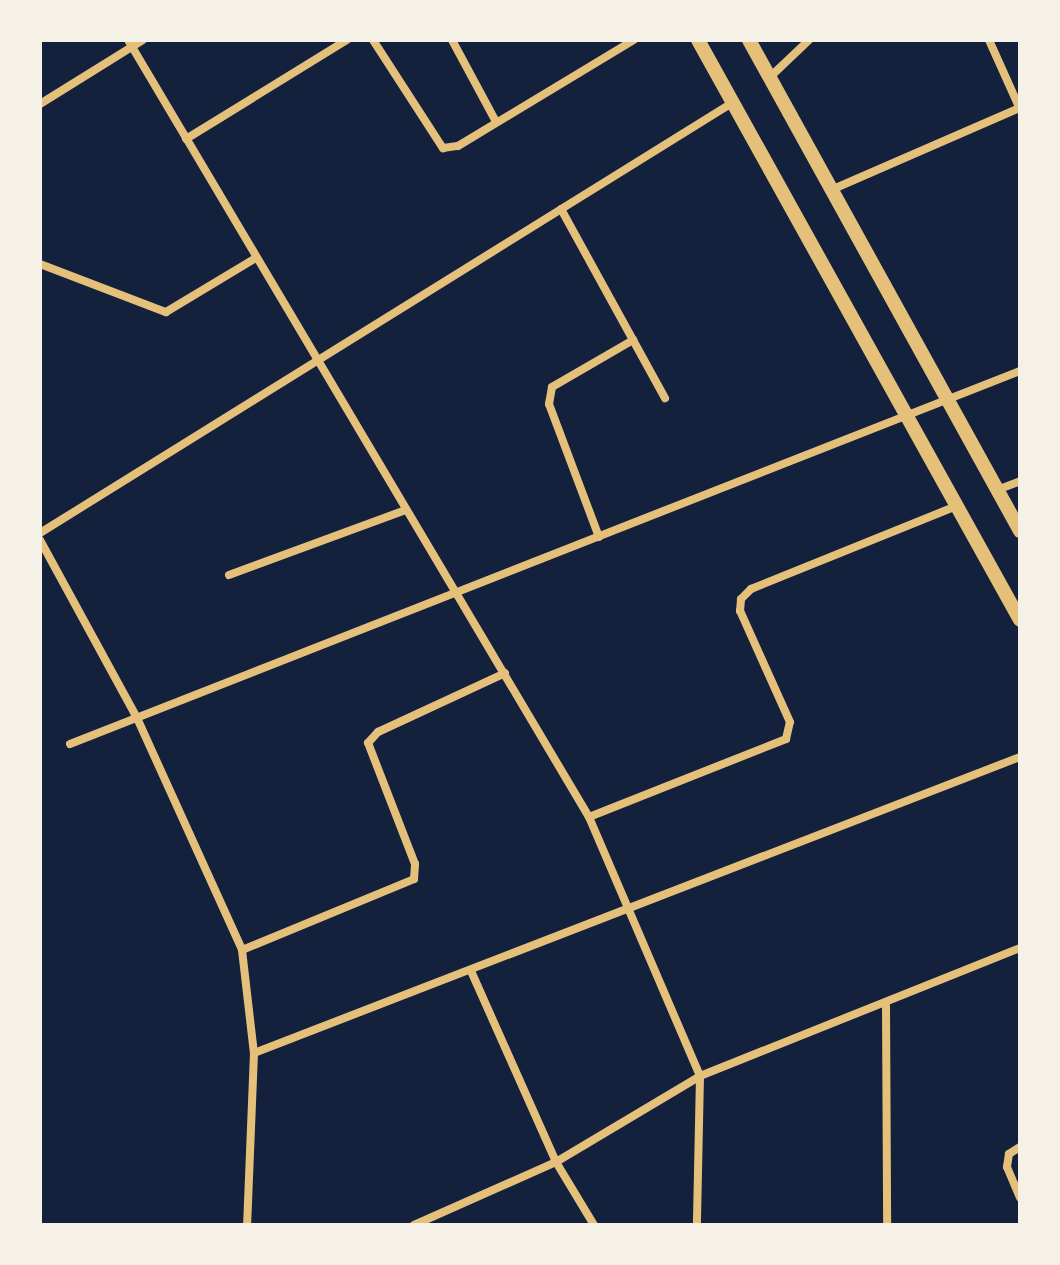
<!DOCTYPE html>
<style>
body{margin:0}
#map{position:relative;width:1060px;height:1265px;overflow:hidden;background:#14213d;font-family:"Noto Serif",serif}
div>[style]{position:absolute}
.minor>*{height:8px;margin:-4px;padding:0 4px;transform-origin:4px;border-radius:4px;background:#e5c07b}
.tertiary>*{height:14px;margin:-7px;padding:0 7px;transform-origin:7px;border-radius:7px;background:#e5c07b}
span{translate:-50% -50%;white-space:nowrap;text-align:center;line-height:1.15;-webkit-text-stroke:8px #f6f1e7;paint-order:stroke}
.frame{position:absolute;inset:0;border:42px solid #f6f1e7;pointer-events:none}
</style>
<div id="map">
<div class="minor">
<i style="left:128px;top:40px;width:903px;rotate:59.32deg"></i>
<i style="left:589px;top:817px;width:282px;rotate:66.8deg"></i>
<i style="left:700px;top:1076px;width:149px;rotate:91.2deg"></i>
<i style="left:373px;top:40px;width:129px;rotate:57.1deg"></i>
<i style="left:443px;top:148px;width:15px;rotate:-8deg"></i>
<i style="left:458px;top:146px;width:205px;rotate:-31.1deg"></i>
<i style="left:452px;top:40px;width:91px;rotate:61.7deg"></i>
<i style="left:989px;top:40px;width:76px;rotate:65.8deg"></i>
<i style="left:769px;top:78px;width:55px;rotate:-43.5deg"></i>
<i style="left:40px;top:104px;width:121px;rotate:-31.9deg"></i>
<i style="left:186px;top:139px;width:189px;rotate:-31.6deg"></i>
<i style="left:831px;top:190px;width:206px;rotate:-23.5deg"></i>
<i style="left:561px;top:209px;width:216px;rotate:61.2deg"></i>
<i style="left:40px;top:264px;width:135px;rotate:20.9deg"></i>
<i style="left:166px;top:312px;width:105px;rotate:-31deg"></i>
<i style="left:997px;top:490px;width:25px;rotate:-21deg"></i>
<i style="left:40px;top:533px;width:815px;rotate:-31.86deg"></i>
<i style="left:599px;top:537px;width:142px;rotate:-110.6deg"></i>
<i style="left:549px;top:404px;width:17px;rotate:-80deg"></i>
<i style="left:552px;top:387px;width:94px;rotate:-30.1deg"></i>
<i style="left:40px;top:540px;width:203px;rotate:61.4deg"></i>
<i style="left:137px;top:718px;width:255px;rotate:65.6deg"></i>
<i style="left:242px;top:950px;width:104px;rotate:83.4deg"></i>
<i style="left:254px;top:1053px;width:172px;rotate:92.3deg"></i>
<i style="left:229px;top:575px;width:189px;rotate:-20.2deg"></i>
<i style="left:70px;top:744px;width:1021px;rotate:-21.44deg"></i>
<i style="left:589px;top:817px;width:212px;rotate:-21.6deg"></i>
<i style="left:786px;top:739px;width:17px;rotate:-77deg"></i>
<i style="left:790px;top:722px;width:122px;rotate:-114.2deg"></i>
<i style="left:740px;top:611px;width:12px;rotate:-85deg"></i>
<i style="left:741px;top:599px;width:14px;rotate:-45deg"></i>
<i style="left:751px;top:589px;width:221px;rotate:-22deg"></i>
<i style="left:242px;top:950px;width:186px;rotate:-22.4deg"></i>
<i style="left:414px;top:879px;width:15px;rotate:-86deg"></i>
<i style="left:415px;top:864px;width:130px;rotate:-111.2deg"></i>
<i style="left:368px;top:743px;width:15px;rotate:-48deg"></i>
<i style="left:378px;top:732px;width:140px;rotate:-24.9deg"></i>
<i style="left:471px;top:971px;width:209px;rotate:66deg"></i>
<i style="left:556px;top:1162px;width:74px;rotate:58.9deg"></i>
<i style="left:886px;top:1006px;width:219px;rotate:89.7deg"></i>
<i style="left:254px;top:1053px;width:821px;rotate:-21.13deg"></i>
<i style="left:1020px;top:1147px;width:13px;rotate:148deg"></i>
<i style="left:1009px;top:1154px;width:13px;rotate:99deg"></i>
<i style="left:1007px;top:1167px;width:33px;rotate:67deg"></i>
<i style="left:414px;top:1225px;width:155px;rotate:-23.9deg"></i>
<i style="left:556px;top:1162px;width:168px;rotate:-30.8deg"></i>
<i style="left:700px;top:1076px;width:345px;rotate:-21.8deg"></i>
</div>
<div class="tertiary">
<i style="left:698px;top:40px;width:663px;rotate:60.96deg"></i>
<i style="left:749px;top:40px;width:561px;rotate:61.1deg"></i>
</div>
<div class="frame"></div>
</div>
